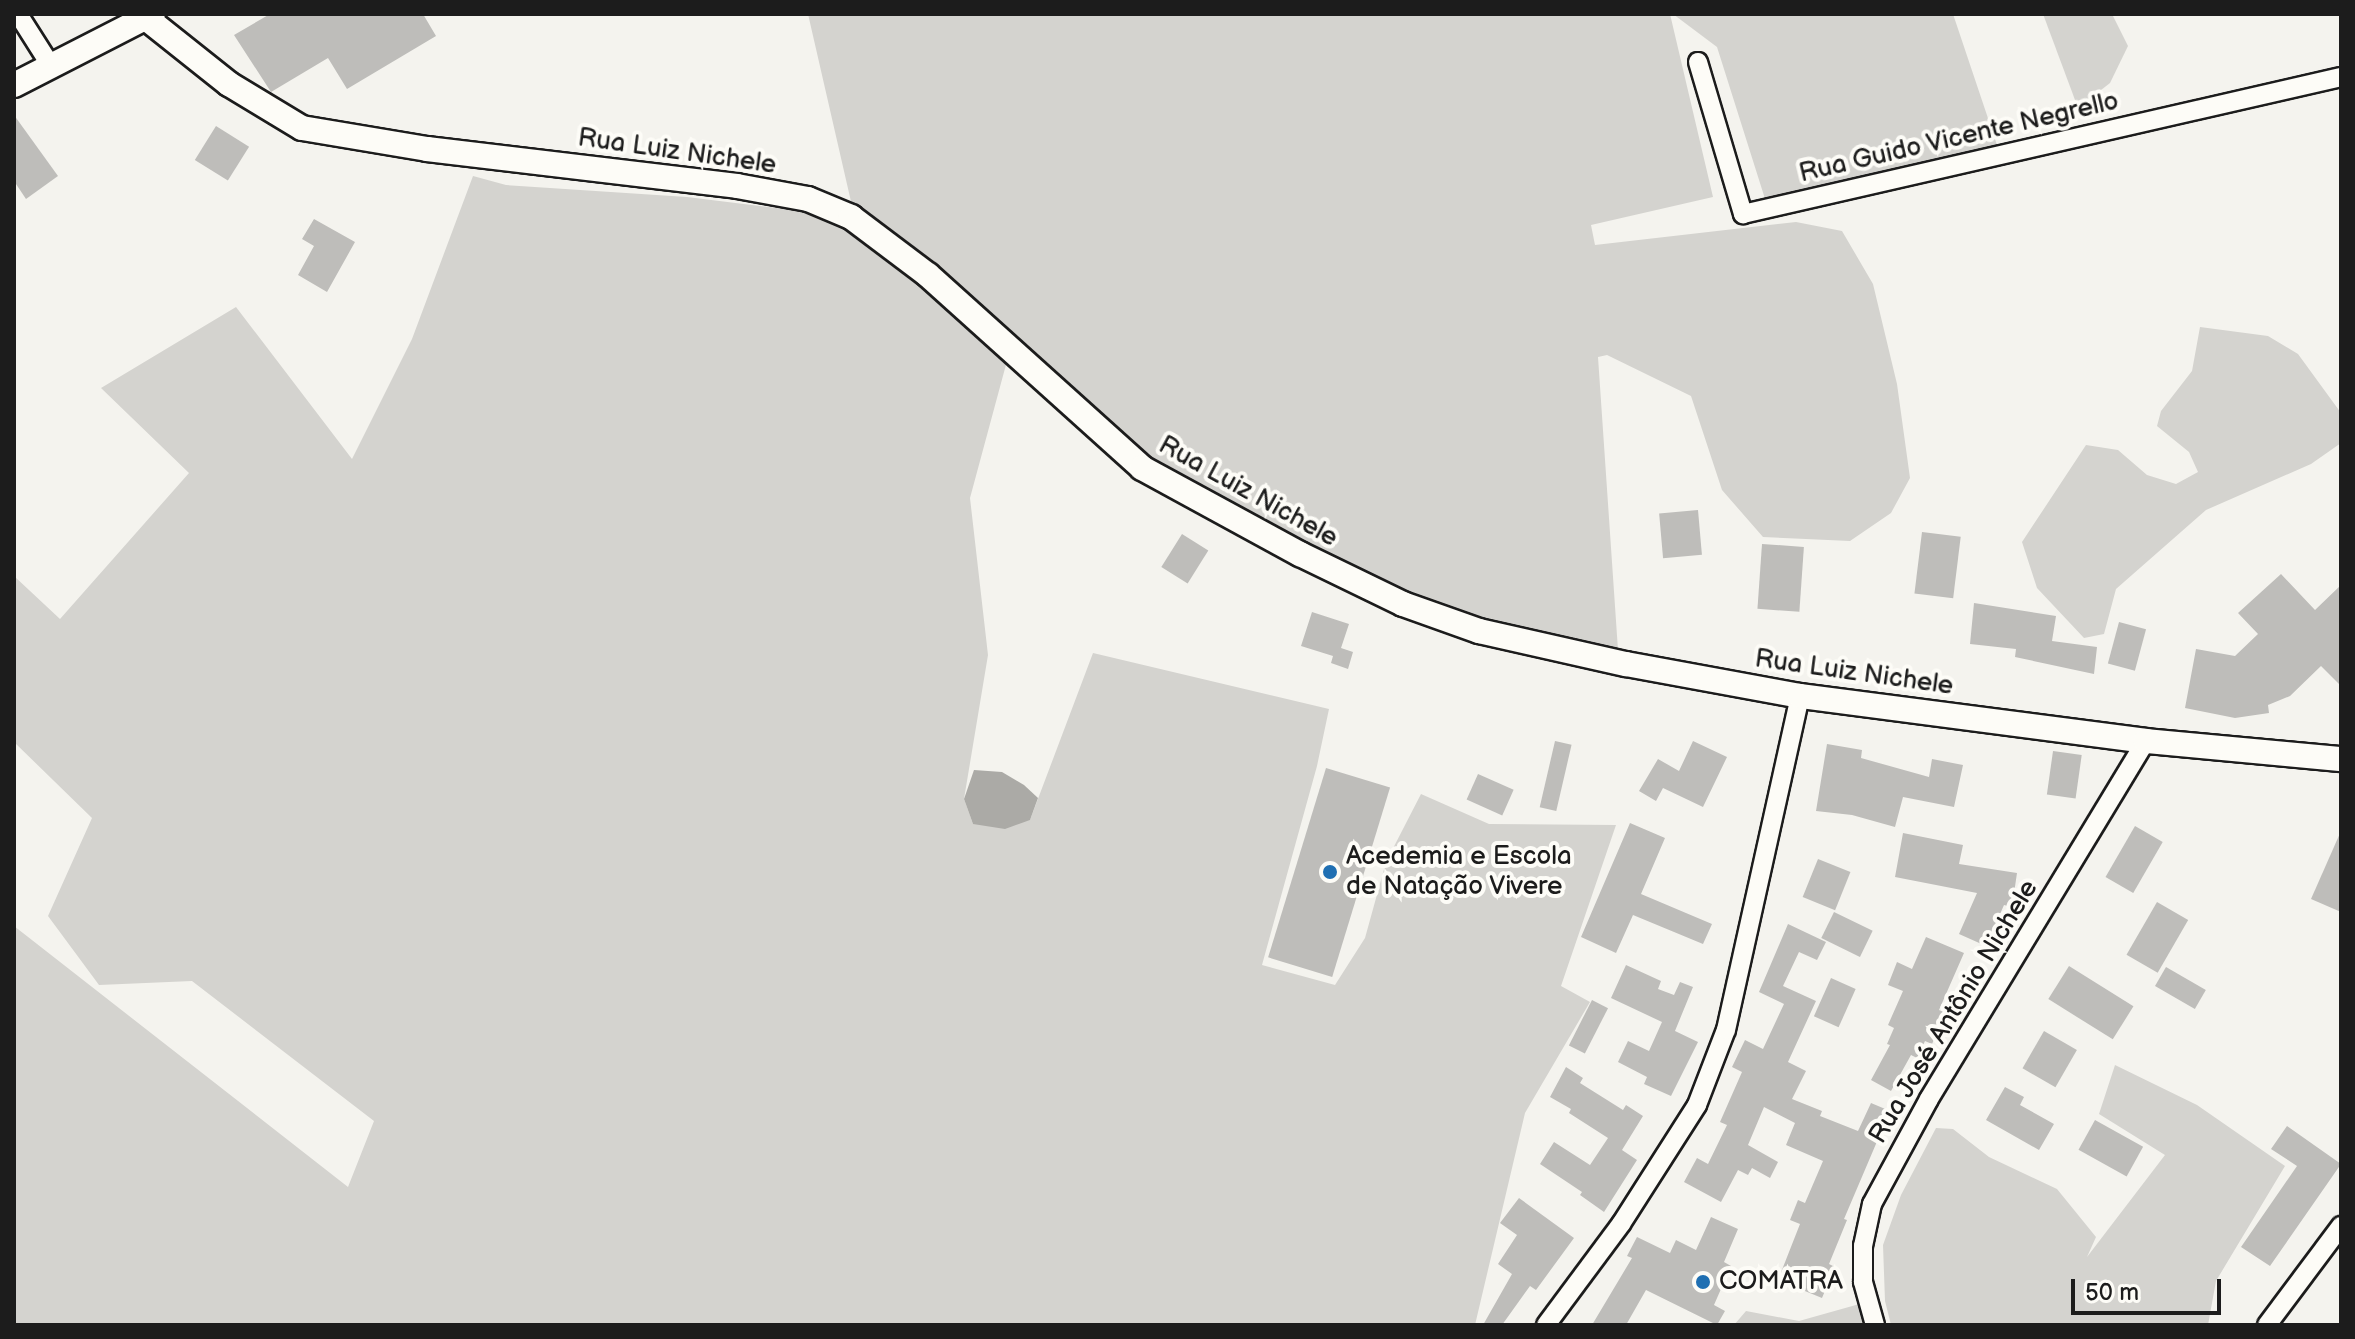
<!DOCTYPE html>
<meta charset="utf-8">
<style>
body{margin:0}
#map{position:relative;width:2355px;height:1339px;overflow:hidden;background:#f4f3ee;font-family:"Balsamiq Sans",sans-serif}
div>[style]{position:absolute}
.green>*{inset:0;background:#d4d3cf}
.water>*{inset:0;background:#abaaa6}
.building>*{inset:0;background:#bebdba;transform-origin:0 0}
.roads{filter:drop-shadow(2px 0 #1c1c1c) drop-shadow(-2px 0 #1c1c1c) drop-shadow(0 2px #1c1c1c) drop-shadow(0 -2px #1c1c1c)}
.street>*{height:18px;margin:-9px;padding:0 9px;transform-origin:9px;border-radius:9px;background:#fdfcf7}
.secondary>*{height:24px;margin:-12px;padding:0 12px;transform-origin:12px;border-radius:12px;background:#fdfcf7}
.dots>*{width:22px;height:22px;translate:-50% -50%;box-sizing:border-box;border:4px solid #fdfcf7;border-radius:50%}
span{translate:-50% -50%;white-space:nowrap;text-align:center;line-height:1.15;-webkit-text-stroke:8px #fdfcf7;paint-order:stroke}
.street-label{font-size:26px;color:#1c1c1c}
.poi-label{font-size:26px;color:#1c1c1c}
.left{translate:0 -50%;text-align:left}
.frame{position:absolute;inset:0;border:16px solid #1c1c1c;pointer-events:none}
.scale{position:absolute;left:2071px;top:1279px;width:150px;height:36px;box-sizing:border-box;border:4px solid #1c1c1c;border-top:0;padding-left:10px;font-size:24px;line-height:28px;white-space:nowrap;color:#1c1c1c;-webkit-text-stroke:6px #fdfcf7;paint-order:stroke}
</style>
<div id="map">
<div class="green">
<i style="clip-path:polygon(808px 14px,1670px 14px,1713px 197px,1591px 225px,1595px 245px,1796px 222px,1842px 231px,1873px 284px,1897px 384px,1910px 478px,1891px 513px,1850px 541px,1763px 537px,1722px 490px,1691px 396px,1607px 355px,1598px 357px,1618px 650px,1493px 624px,1402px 595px,1279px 533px,1140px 453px,1014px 335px,970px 498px,988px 655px,964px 799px,973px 824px,1030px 820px,1093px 653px,1329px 709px,1317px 766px,1262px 965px,1335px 985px,1365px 938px,1386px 862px,1421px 794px,1489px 824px,1616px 825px,1561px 986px,1590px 1002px,1525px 1113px,1475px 1325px,14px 1325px,14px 926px,348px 1187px,374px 1121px,192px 981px,99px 985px,48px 916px,92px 818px,14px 742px,14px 576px,60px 619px,189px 473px,101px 388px,236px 307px,352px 459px,412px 339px,473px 176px,506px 185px,687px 197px,785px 209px,852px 206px)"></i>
<i style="clip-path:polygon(1673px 14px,1953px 14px,1998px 148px,1766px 202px,1717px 47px)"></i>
<i style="clip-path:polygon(2043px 14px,2112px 14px,2128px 46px,2110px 83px,2078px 108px)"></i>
<i style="clip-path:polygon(2200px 327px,2268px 336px,2298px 354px,2341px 413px,2341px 443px,2311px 464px,2206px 510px,2116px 589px,2104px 634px,2084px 638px,2037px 588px,2022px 542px,2086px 445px,2118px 450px,2147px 475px,2176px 484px,2198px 472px,2189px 452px,2157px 426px,2161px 411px,2192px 371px)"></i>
<i style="clip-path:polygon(2115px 1065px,2197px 1105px,2285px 1166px,2216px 1281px,2208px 1325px,1891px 1325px,1885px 1301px,1883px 1245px,1901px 1195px,1936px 1128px,1953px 1129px,1989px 1157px,2057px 1189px,2096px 1237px,2087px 1257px,2165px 1155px,2099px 1114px)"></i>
<i style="clip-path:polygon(1863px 1303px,1872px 1325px,1734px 1325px,1746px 1311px,1799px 1321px)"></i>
</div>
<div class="water">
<i style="clip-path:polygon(974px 770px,1002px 772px,1024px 785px,1038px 798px,1030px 820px,1005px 829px,973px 824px,964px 799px)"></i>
</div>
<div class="building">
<i style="clip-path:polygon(270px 14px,423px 14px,436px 36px,347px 89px,328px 58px,271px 92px,234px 35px)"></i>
<i style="clip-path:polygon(14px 115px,58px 176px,26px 199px,14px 181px)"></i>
<i style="left:216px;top:126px;width:39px;height:40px;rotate:32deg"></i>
<i style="clip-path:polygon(314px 219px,355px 242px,327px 292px,298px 275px,314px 246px,302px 239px)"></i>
<i style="left:1698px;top:510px;width:45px;height:39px;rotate:85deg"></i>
<i style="left:1922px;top:532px;width:39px;height:62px;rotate:7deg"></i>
<i style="left:1182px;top:534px;width:31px;height:39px;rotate:32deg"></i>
<i style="left:1762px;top:544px;width:42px;height:65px;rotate:4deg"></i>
<i style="clip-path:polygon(2281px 574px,2315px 610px,2341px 585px,2341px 686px,2321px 666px,2290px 696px,2268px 705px,2269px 713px,2235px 718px,2185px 708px,2196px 649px,2235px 656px,2258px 634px,2238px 613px)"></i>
<i style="clip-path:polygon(1974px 603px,2056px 616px,2052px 641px,2097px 647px,2094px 674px,2015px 657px,2016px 649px,1970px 644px)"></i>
<i style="clip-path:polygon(1312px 612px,1349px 624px,1341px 648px,1353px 652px,1348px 669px,1331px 663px,1333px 656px,1301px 646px)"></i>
<i style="left:2119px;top:622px;width:28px;height:43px;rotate:15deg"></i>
<i style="left:1555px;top:741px;width:17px;height:68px;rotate:13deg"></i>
<i style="clip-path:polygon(1693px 741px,1727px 757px,1703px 807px,1663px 788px,1656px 801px,1639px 791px,1658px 759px,1679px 771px)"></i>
<i style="clip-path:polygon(1827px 744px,1862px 750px,1861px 758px,1929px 777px,1932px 759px,1963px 765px,1954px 807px,1903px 797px,1895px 827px,1852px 815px,1816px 811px)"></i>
<i style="left:2053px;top:751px;width:29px;height:44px;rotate:8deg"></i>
<i style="left:1326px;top:768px;width:67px;height:198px;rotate:17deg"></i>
<i style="left:1478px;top:774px;width:39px;height:28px;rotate:24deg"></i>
<i style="clip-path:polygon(1630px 823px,1665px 838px,1641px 894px,1712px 924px,1703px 944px,1633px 915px,1616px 953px,1581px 937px)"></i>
<i style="left:2135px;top:826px;width:32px;height:59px;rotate:30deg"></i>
<i style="clip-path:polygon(2341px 831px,2341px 912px,2311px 899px)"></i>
<i style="clip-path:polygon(1903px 833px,1963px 845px,1959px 864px,2017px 873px,2012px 907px,2004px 905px,1986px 946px,1959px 934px,1977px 893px,1895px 877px)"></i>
<i style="left:1818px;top:859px;width:35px;height:41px;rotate:22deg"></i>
<i style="left:2157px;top:902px;width:36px;height:61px;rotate:30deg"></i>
<i style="left:1834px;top:912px;width:43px;height:29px;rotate:26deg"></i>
<i style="clip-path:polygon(1788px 924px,1826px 942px,1817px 960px,1799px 952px,1783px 986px,1816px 1001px,1788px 1062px,1806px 1071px,1792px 1099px,1822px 1111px,1820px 1116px,1858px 1131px,1871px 1103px,1890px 1111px,1844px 1219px,1847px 1220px,1829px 1264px,1835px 1267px,1822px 1298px,1778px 1280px,1800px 1224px,1790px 1220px,1798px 1200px,1805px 1203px,1823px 1161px,1786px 1145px,1795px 1123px,1764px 1107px,1748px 1145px,1778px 1162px,1770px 1178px,1752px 1168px,1748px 1175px,1738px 1170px,1721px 1202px,1684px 1182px,1697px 1158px,1708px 1164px,1727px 1125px,1720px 1122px,1742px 1072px,1732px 1067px,1745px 1040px,1763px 1049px,1784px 1004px,1759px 992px)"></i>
<i style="clip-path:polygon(1926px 937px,1964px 953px,1939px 1010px,1946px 1013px,1932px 1044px,1925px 1041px,1917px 1058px,1911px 1055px,1891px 1091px,1871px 1080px,1890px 1045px,1887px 1044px,1894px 1028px,1888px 1025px,1903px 991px,1888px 985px,1897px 962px,1912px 969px)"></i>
<i style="clip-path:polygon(1626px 965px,1661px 981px,1658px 989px,1674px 995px,1680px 982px,1693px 987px,1675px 1031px,1698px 1042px,1671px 1096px,1644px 1084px,1647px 1077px,1618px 1062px,1628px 1041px,1649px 1051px,1662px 1022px,1611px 998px)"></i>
<i style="left:2069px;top:966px;width:76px;height:39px;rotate:32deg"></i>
<i style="left:2166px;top:967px;width:46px;height:22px;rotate:30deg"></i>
<i style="left:1831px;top:978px;width:27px;height:42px;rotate:24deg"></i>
<i style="left:1592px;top:1000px;width:18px;height:51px;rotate:27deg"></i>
<i style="left:2044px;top:1031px;width:38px;height:43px;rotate:30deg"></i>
<i style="clip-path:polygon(1566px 1067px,1583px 1078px,1580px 1083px,1623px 1110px,1626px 1105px,1643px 1116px,1622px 1150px,1637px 1160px,1604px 1212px,1580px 1195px,1582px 1192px,1540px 1164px,1554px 1142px,1590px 1165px,1608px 1138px,1569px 1113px,1571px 1109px,1550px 1097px)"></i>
<i style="clip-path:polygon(2005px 1087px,2024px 1097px,2020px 1105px,2054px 1124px,2039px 1150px,1986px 1120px)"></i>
<i style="left:2095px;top:1120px;width:55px;height:34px;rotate:29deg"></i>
<i style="clip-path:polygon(2287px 1126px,2341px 1164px,2270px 1266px,2241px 1247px,2297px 1166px,2271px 1149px)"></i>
<i style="clip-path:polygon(1519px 1198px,1574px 1238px,1536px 1290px,1530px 1286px,1502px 1325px,1483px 1325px,1512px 1274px,1498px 1264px,1517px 1235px,1500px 1223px)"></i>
<i style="clip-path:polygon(1711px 1217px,1738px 1229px,1724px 1262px,1731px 1266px,1714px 1305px,1725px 1311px,1717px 1325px,1646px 1290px,1626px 1325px,1592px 1325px,1632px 1258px,1627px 1256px,1637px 1237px,1670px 1253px,1676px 1240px,1696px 1250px)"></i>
</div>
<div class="roads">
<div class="street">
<i style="left:18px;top:14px;width:62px;rotate:57.6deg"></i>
<i style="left:1698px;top:62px;width:159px;rotate:73.5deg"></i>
<i style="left:1743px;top:214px;width:613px;rotate:-12.9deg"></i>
<i style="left:1546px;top:1325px;width:126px;rotate:-53.4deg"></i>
<i style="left:1621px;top:1224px;width:141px;rotate:-57.4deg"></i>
<i style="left:1697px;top:1105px;width:80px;rotate:-68.9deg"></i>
<i style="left:1726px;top:1030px;width:342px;rotate:-77.5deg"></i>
<i style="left:1875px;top:1325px;width:45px;rotate:-105.6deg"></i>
<i style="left:1863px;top:1282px;width:36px;rotate:-90deg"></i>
<i style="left:1863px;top:1246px;width:43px;rotate:-77.9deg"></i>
<i style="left:1872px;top:1204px;width:119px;rotate:-61.5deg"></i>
<i style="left:1929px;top:1099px;width:419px;rotate:-58.8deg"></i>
<i style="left:2267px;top:1325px;width:124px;rotate:-53.2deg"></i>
</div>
<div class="secondary">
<i style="left:146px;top:18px;width:106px;rotate:38.5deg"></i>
<i style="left:229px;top:84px;width:85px;rotate:31.1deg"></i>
<i style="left:302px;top:128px;width:127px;rotate:9.5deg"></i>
<i style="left:427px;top:149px;width:312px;rotate:6.8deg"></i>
<i style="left:737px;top:186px;width:72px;rotate:10.4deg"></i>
<i style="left:808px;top:199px;width:47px;rotate:22.7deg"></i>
<i style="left:851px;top:217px;width:96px;rotate:37deg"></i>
<i style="left:928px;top:275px;width:288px;rotate:42deg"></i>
<i style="left:1142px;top:468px;width:180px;rotate:28.6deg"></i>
<i style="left:1300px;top:554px;width:114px;rotate:25.9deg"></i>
<i style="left:1403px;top:604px;width:81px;rotate:19.6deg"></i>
<i style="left:1479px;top:631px;width:151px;rotate:12.7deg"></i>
<i style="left:1626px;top:664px;width:177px;rotate:10.4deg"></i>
<i style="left:1800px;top:696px;width:349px;rotate:7.4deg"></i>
<i style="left:2146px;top:741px;width:196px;rotate:5.3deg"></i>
<i style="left:14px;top:85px;width:156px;rotate:-27.1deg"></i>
</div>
</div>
<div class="dots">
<i style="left:1330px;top:872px;background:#1f6fb2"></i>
<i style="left:1703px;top:1282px;background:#1f6fb2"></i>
</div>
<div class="street-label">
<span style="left:1959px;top:138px;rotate:-13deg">Rua Guido Vicente Negrello</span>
<span style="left:677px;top:152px;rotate:8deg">Rua Luiz Nichele</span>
<span style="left:1248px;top:492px;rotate:29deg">Rua Luiz Nichele</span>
<span style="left:1854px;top:673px;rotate:8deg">Rua Luiz Nichele</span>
<span style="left:1954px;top:1012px;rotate:-59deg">Rua José Antônio Nichele</span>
</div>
<div class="poi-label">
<span class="left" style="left:1346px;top:872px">Acedemia e Escola<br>de Natação Vivere</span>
<span class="left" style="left:1719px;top:1282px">COMATRA</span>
</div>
<div class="frame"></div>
<div class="scale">50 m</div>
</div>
